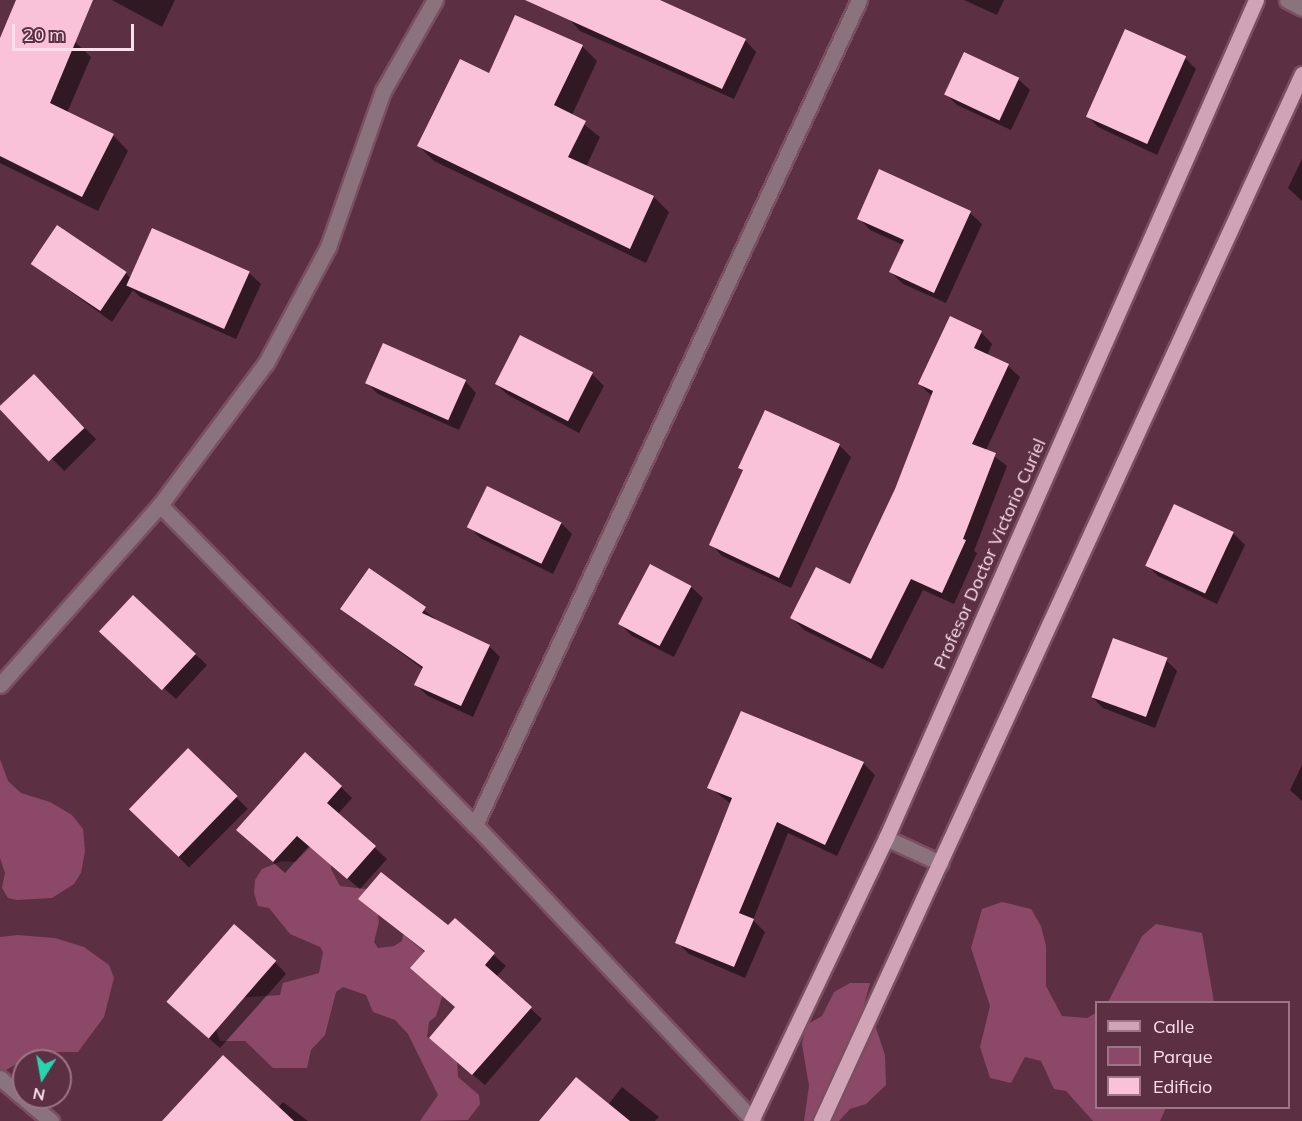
<!DOCTYPE html>
<style>
body{margin:0}
#map{position:relative;width:1302px;height:1121px;overflow:hidden;background:#5c2f43;font-family:Mulish,sans-serif}
div>[style]{position:absolute}
.green>*{inset:0;background:#8b4967}
.shadow>*{inset:0;background:#0007;transform-origin:0 0}
.building>*{inset:0;background:#fac2d9;transform-origin:0 0}
.roads{filter:drop-shadow(2px 0 #794f61) drop-shadow(-2px 0 #794f61) drop-shadow(0 2px #794f61) drop-shadow(0 -2px #794f61)}
.minor>*{height:15px;margin:-7.5px;padding:0 7.5px;transform-origin:7.5px;border-radius:7.5px;background:#8a737c}
.major>*{height:15px;margin:-7.5px;padding:0 7.5px;transform-origin:7.5px;border-radius:7.5px;background:#d1a3b6}
span{translate:-50% -50%;white-space:nowrap;text-align:center;line-height:1.15;-webkit-text-stroke:6px #5c2f43;paint-order:stroke}
.street-label{font-size:18px;color:#fcdfea}
.legend{position:absolute;left:1095px;top:1001px;width:195px;height:108px;box-sizing:border-box;background:#5c2f43;border:2px solid #9c7586;margin:0;padding:8px 10px;list-style:none;font-size:18px;color:#fcdfea}
.legend li{display:flex;align-items:center;gap:12px;height:30px}
.legend b{width:30px;border:2px solid #9c7586}
.north{position:absolute;left:12px;top:1049px;width:60px;height:60px;box-sizing:border-box;background:#5c2f43;border:2px solid #9c7586;border-radius:50%;rotate:191deg;font-size:16px;font-weight:700;line-height:24px;text-align:center;color:#fcdfea}
.north::after{content:'';display:block;margin:auto;width:21px;height:27px;background:#26d5ae;clip-path:polygon(50% 0,100% 100%,50% 72%,0 100%)}
.scale{position:absolute;left:12px;top:24px;width:122px;height:27px;box-sizing:border-box;border:3px solid #fcdfea;border-top:0;padding-left:8px;font-size:18px;line-height:21px;white-space:nowrap;color:#fcdfea;-webkit-text-stroke:4px #5c2f43;paint-order:stroke}
</style>
<div id="map">
<div class="green">
<i style="clip-path:polygon(0 759px,8px 781px,21px 793px,50px 802px,72px 815px,83px 829px,85px 851px,81px 873px,74px 884px,52px 898px,17px 900px,8px 898px,2px 888px,5px 873px,0 858px)"></i>
<i style="clip-path:polygon(310px 847px,331px 861px,331px 869px,340px 886px,374px 890px,379px 922px,374px 942px,378px 948px,394px 946px,402px 941px,404px 931px,421px 928px,443px 994px,436px 1016px,429px 1022px,427px 1037px,457px 1058px,458px 1077px,479px 1095px,480px 1104px,468px 1120px,420px 1121px,438px 1095px,408px 1034px,395px 1020px,373px 1012px,366px 995px,343px 987px,336px 992px,325px 1035px,311px 1050px,307px 1068px,273px 1068px,245px 1041px,220px 1041px,215px 1027px,235px 998px,280px 995px,283px 983px,319px 973px,323px 952px,320px 947px,290px 934px,269px 908px,258px 906px,254px 893px,255px 880px,262px 869px,282px 861px,295px 862px)"></i>
<i style="clip-path:polygon(1002px 902px,1031px 909px,1041px 926px,1046px 946px,1046px 986px,1062px 1016px,1087px 1018px,1096px 1013px,1096px 1108px,1166px 1108px,1160px 1121px,1093px 1121px,1066px 1091px,1054px 1089px,1041px 1061px,1025px 1057px,1011px 1083px,990px 1078px,980px 1047px,990px 1006px,971px 948px,982px 909px)"></i>
<i style="clip-path:polygon(1156px 924px,1202px 933px,1214px 1002px,1108px 1002px,1142px 936px)"></i>
<i style="clip-path:polygon(17px 935px,55px 938px,84px 947px,109px 965px,114px 978px,104px 1017px,78px 1052px,38px 1052px,6px 1070px,0 1069px,0 937px)"></i>
<i style="clip-path:polygon(850px 983px,870px 983px,863px 1009px,876px 1028px,885px 1055px,886px 1085px,866px 1104px,850px 1109px,839px 1121px,804px 1121px,809px 1086px,802px 1044px,806px 1025px,822px 1016px,834px 992px)"></i>
</div>
<div class="shadow">
<i style="clip-path:polygon(112px 0,175px 0,162px 27px)"></i>
<i style="clip-path:polygon(578px 0,657px 0,745px 40px,756px 52px,734px 99px,580px 31px,569px 19px)"></i>
<i style="clip-path:polygon(964px 0,1004px 0,997px 15px)"></i>
<i style="clip-path:polygon(0 42px,75px 42px,91px 57px,67px 113px,113px 135px,128px 151px,98px 211px,0 163px)"></i>
<i style="clip-path:polygon(582px 46px,597px 61px,572px 115px,600px 137px,586px 167px,654px 197px,669px 212px,646px 263px,434px 161px,419px 146px,490px 75px)"></i>
<i style="clip-path:polygon(1185px 58px,1196px 69px,1157px 155px,1098px 127px,1087px 116px)"></i>
<i style="clip-path:polygon(1018px 79px,1030px 90px,1011px 130px,957px 105px,946px 94px)"></i>
<i style="clip-path:polygon(1302px 159px,1302px 201px,1288px 188px)"></i>
<i style="clip-path:polygon(880px 171px,970px 213px,982px 224px,946px 303px,903px 284px,891px 272px,903px 245px,870px 230px,859px 218px)"></i>
<i style="clip-path:polygon(32px 263px,126px 273px,131px 279px,249px 273px,261px 284px,236px 339px,140px 297px,133px 290px,112px 322px)"></i>
<i style="clip-path:polygon(981px 332px,992px 344px,987px 356px,1008px 366px,1020px 377px,986px 450px,1007px 466px,974px 551px,977px 553px,954px 604px,923px 590px,883px 669px,804px 630px,792px 618px,851px 586px,896px 489px,932px 396px,919px 384px)"></i>
<i style="clip-path:polygon(592px 374px,604px 386px,579px 433px,508px 395px,496px 384px)"></i>
<i style="left:34px;top:377px;width:88px;height:45px;rotate:45deg"></i>
<i style="clip-path:polygon(465px 381px,476px 393px,459px 430px,378px 394px,367px 383px)"></i>
<i style="clip-path:polygon(839px 445px,851px 457px,791px 588px,722px 556px,711px 544px,744px 472px,740px 468px)"></i>
<i style="clip-path:polygon(1174px 506px,1233px 533px,1245px 545px,1217px 604px,1158px 576px,1147px 565px)"></i>
<i style="clip-path:polygon(561px 523px,572px 534px,553px 574px,480px 538px,469px 526px)"></i>
<i style="clip-path:polygon(369px 570px,437px 620px,489px 646px,500px 657px,473px 717px,428px 696px,416px 685px,423px 669px,342px 609px)"></i>
<i style="clip-path:polygon(691px 587px,703px 598px,674px 657px,632px 636px,621px 625px)"></i>
<i style="clip-path:polygon(133px 597px,207px 665px,176px 699px,113px 643px)"></i>
<i style="clip-path:polygon(1166px 660px,1177px 671px,1155px 728px,1103px 708px,1091px 696px)"></i>
<i style="left:189px;top:750px;width:83px;height:83px;rotate:45deg"></i>
<i style="clip-path:polygon(863px 763px,875px 775px,837px 856px,788px 833px,753px 920px,765px 932px,745px 978px,689px 954px,677px 942px,731px 804px,709px 787px)"></i>
<i style="clip-path:polygon(1302px 765px,1302px 801px,1290px 790px)"></i>
<i style="clip-path:polygon(341px 787px,352px 798px,338px 814px,387px 859px,360px 889px,309px 846px,285px 873px,249px 841px)"></i>
<i style="clip-path:polygon(360px 899px,448px 927px,455px 920px,506px 966px,496px 977px,542px 1019px,485px 1085px,442px 1049px,457px 1008px,426px 953px)"></i>
<i style="clip-path:polygon(275px 962px,286px 974px,220px 1048px,180px 1013px)"></i>
<i style="clip-path:polygon(622px 1087px,659px 1117px,655px 1121px,559px 1121px,608px 1105px)"></i>
<i style="clip-path:polygon(283px 1102px,308px 1121px,164px 1121px,278px 1108px)"></i>
</div>
<div class="building">
<i style="clip-path:polygon(16px 0,93px 0,50px 103px,114px 134px,82px 197px,0 156px,0 38px)"></i>
<i style="clip-path:polygon(525px 0,660px 0,746px 39px,722px 89px)"></i>
<i style="clip-path:polygon(515px 15px,583px 45px,554px 105px,586px 121px,568px 157px,654px 196px,630px 249px,417px 146px,460px 59px,489px 73px)"></i>
<i style="left:1125px;top:29px;width:67px;height:96px;rotate:24deg"></i>
<i style="left:964px;top:52px;width:61px;height:47px;rotate:25deg"></i>
<i style="clip-path:polygon(879px 169px,971px 211px,934px 293px,889px 272px,904px 240px,857px 219px)"></i>
<i style="left:57px;top:225px;width:84px;height:47px;rotate:34deg"></i>
<i style="left:152px;top:228px;width:107px;height:63px;rotate:24deg"></i>
<i style="clip-path:polygon(950px 316px,982px 331px,974px 348px,1009px 364px,972px 444px,996px 453px,963px 539px,966px 540px,942px 593px,911px 579px,871px 659px,790px 618px,816px 567px,850px 584px,895px 489px,933px 391px,918px 384px)"></i>
<i style="left:520px;top:335px;width:82px;height:55px;rotate:27deg"></i>
<i style="left:383px;top:343px;width:91px;height:44px;rotate:24deg"></i>
<i style="left:34px;top:374px;width:74px;height:49px;rotate:47deg"></i>
<i style="clip-path:polygon(765px 410px,840px 444px,779px 578px,709px 545px,743px 470px,738px 468px)"></i>
<i style="left:487px;top:486px;width:83px;height:46px;rotate:26deg"></i>
<i style="left:1174px;top:504px;width:66px;height:68px;rotate:25deg"></i>
<i style="left:650px;top:564px;width:47px;height:68px;rotate:28deg"></i>
<i style="clip-path:polygon(369px 568px,426px 607px,422px 613px,490px 645px,461px 706px,414px 685px,423px 667px,340px 609px)"></i>
<i style="left:133px;top:595px;width:86px;height:50px;rotate:43deg"></i>
<i style="left:1113px;top:638px;width:58px;height:63px;rotate:20deg"></i>
<i style="clip-path:polygon(741px 711px,864px 762px,825px 845px,777px 822px,739px 913px,754px 919px,734px 967px,675px 943px,732px 798px,707px 788px)"></i>
<i style="left:188px;top:748px;width:69px;height:85px;rotate:44deg"></i>
<i style="clip-path:polygon(305px 752px,342px 786px,327px 803px,376px 846px,347px 879px,297px 836px,273px 862px,236px 830px)"></i>
<i style="clip-path:polygon(381px 872px,448px 925px,455px 918px,495px 953px,485px 965px,532px 1007px,472px 1075px,429px 1038px,455px 1007px,410px 968px,425px 951px,358px 899px)"></i>
<i style="left:234px;top:924px;width:56px;height:103px;rotate:41deg"></i>
<i style="clip-path:polygon(223px 1055px,294px 1121px,162px 1121px)"></i>
<i style="clip-path:polygon(576px 1077px,630px 1121px,539px 1121px)"></i>
</div>
<div class="roads">
<div class="minor">
<i style="left:1287px;top:0;width:17px;rotate:28deg"></i>
<i style="left:160px;top:505px;width:449px;rotate:45.5deg"></i>
<i style="left:475px;top:825px;width:407px;rotate:46.7deg"></i>
<i style="left:0;top:685px;width:241px;rotate:-48.4deg"></i>
<i style="left:160px;top:505px;width:177px;rotate:-53.3deg"></i>
<i style="left:266px;top:363px;width:132px;rotate:-61.9deg"></i>
<i style="left:328px;top:247px;width:165px;rotate:-70.6deg"></i>
<i style="left:383px;top:91px;width:105px;rotate:-60.3deg"></i>
<i style="left:475px;top:825px;width:910px;rotate:-65.04deg"></i>
<i style="left:886px;top:838px;width:60px;rotate:24.8deg"></i>
<i style="left:0;top:1078px;width:67px;rotate:40.1deg"></i>
</div>
<div class="major">
<i style="left:751px;top:1121px;width:314px;rotate:-64.5deg"></i>
<i style="left:886px;top:838px;width:916px;rotate:-66.18deg"></i>
<i style="left:821px;top:1121px;width:1152px;rotate:-65.33deg"></i>
</div>
</div>
<div class="street-label">
<span style="left:990px;top:554px;rotate:-66deg">Profesor Doctor Victorio Curiel</span>
</div>
<ul class="legend">
<li><b style="height:8px;background:#d1a3b6"></b>Calle</li>
<li><b style="height:16px;background:#8b4967"></b>Parque</li>
<li><b style="height:16px;background:#fac2d9"></b>Edificio</li>
</ul>
<div class="north">N</div>
<div class="scale">20 m</div>
</div>
